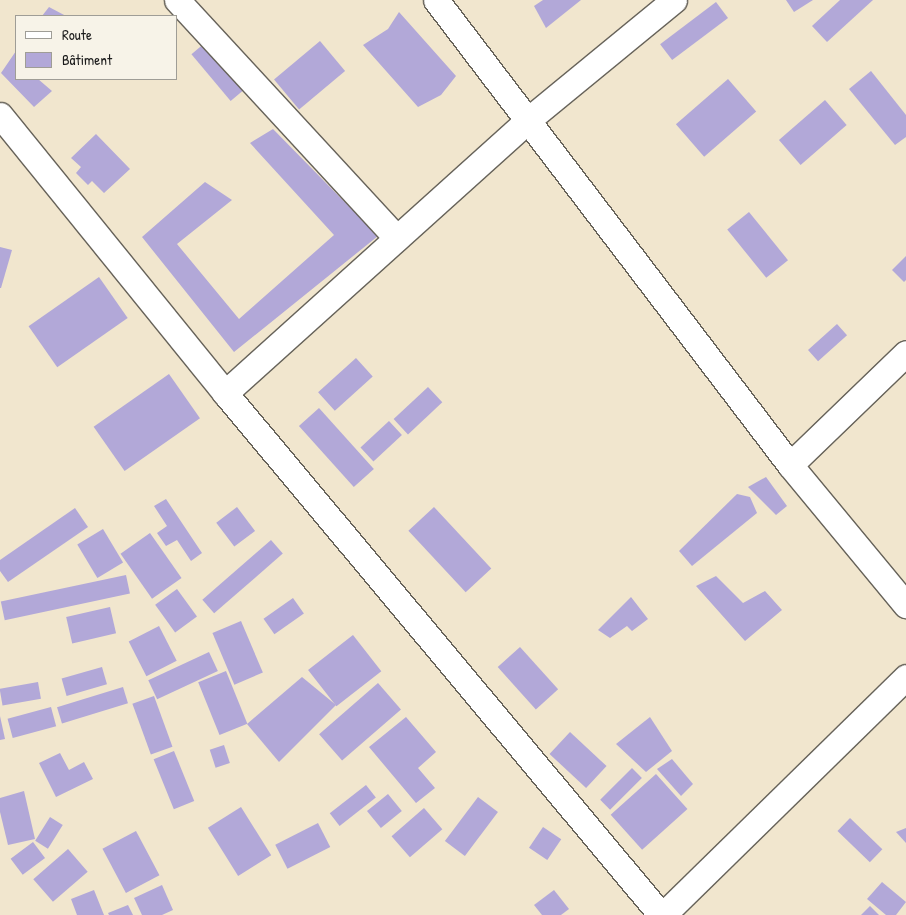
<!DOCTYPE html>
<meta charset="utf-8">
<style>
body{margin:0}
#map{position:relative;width:906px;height:915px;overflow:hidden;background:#f1e6ce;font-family:"Patrick Hand",sans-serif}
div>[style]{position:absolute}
.building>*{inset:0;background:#b2a8d8;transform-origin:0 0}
.roads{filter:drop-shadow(1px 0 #67635a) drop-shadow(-1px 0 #67635a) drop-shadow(0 1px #67635a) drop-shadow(0 -1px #67635a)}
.street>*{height:25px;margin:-12.5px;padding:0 12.5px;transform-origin:12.5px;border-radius:12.5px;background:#fff}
span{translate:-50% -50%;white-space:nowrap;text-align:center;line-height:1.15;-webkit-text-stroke:4px #f7f3e8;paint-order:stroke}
.legend{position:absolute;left:15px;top:15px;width:162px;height:65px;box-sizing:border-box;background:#f7f3e8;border:1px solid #9f9d96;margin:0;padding:6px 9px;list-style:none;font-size:15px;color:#1c1c1c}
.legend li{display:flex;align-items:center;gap:10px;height:25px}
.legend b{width:25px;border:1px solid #9f9d96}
</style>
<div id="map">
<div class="building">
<i style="clip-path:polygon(543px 0,581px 0,546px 28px,534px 6px)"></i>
<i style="clip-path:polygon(786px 0,813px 0,794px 12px)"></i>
<i style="clip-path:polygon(840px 0,873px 0,827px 42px,812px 26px)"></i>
<i style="left:716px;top:2px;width:20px;height:70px;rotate:53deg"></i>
<i style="clip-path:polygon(49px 7px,66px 16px,42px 16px)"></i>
<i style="clip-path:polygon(399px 12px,456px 76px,441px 95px,418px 107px,363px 45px,388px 29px)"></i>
<i style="left:320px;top:41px;width:39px;height:60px;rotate:50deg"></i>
<i style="left:206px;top:42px;width:61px;height:19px;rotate:50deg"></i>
<i style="clip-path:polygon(16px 51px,16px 79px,38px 79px,52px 91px,34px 107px,1px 73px)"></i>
<i style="clip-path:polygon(871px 71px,906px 115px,906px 137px,895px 145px,849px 89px)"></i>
<i style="left:728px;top:79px;width:43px;height:69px;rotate:49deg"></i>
<i style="left:825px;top:100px;width:33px;height:61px;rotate:49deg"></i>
<i style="clip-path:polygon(273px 129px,378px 236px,234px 352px,142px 237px,205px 182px,232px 200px,177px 244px,239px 319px,334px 235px,250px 143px)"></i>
<i style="clip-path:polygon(96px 134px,130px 169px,104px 193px,92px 181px,88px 185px,76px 173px,81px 167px,71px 158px)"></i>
<i style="left:749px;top:212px;width:62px;height:28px;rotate:51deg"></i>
<i style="clip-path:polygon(0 247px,12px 250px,1px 288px,0 288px)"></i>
<i style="clip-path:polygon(906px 256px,906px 280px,904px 282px,892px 270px)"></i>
<i style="left:99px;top:277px;width:50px;height:86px;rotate:55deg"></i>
<i style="left:837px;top:324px;width:15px;height:39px;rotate:48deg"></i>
<i style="left:356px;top:358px;width:25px;height:51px;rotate:48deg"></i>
<i style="left:169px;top:374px;width:54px;height:92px;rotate:55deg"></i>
<i style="left:428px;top:387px;width:21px;height:47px;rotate:47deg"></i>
<i style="left:319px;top:408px;width:82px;height:27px;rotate:48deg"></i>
<i style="left:389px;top:421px;width:19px;height:39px;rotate:47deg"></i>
<i style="clip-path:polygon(766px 477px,787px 506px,776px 515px,748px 487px)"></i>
<i style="clip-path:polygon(737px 494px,750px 497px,757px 513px,692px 566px,679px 551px)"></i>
<i style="clip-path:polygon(166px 499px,202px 553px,191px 561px,177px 540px,166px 546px,157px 533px,167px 526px,154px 506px)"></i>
<i style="left:237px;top:507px;width:30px;height:26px;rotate:53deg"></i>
<i style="left:434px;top:507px;width:84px;height:35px;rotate:47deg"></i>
<i style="clip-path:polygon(75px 508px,88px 527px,8px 582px,0 571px,0 560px)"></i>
<i style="left:103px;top:529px;width:39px;height:30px;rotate:59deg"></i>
<i style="left:150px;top:533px;width:55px;height:36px;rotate:55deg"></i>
<i style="left:271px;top:540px;width:18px;height:91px;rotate:49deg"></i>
<i style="left:126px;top:575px;width:19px;height:128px;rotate:78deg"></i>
<i style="clip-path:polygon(716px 576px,743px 603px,765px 591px,782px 610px,745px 641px,696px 586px)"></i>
<i style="left:177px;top:589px;width:34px;height:27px;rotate:54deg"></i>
<i style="clip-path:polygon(631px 597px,648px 619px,632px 631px,627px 626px,610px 638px,598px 630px)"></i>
<i style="left:293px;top:598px;width:19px;height:36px;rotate:55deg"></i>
<i style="left:110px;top:607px;width:27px;height:45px;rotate:77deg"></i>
<i style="left:241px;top:621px;width:56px;height:31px;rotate:67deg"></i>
<i style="left:159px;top:626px;width:39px;height:34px;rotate:63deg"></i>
<i style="left:353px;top:635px;width:46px;height:57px;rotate:52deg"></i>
<i style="left:520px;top:647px;width:57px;height:30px;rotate:48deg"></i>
<i style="left:209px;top:652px;width:21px;height:67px;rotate:65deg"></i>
<i style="left:102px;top:667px;width:18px;height:42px;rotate:74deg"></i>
<i style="left:226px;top:671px;width:57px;height:30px;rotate:68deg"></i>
<i style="clip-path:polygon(302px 677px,336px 705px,279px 762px,247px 724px)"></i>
<i style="left:38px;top:682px;width:17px;height:39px;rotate:80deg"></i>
<i style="left:378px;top:683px;width:35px;height:78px;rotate:49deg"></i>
<i style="left:123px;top:687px;width:17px;height:69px;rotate:73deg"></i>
<i style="left:154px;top:696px;width:54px;height:23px;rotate:70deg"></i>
<i style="left:51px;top:707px;width:20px;height:45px;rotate:75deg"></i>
<i style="clip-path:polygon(0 716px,5px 739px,0 740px)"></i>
<i style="clip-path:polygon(406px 717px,436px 752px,418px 768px,435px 788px,416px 803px,369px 747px)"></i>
<i style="clip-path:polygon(650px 717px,672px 751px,646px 772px,616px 744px)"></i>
<i style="left:570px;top:732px;width:50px;height:30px;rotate:43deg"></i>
<i style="left:224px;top:745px;width:19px;height:15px;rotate:72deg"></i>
<i style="left:174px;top:751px;width:54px;height:22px;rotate:68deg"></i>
<i style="clip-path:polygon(60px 753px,69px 770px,84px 762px,93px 779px,56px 797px,39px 763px)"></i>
<i style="clip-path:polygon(672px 759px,693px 784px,681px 796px,657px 769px)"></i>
<i style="left:632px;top:768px;width:14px;height:45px;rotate:45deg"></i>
<i style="left:656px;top:774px;width:47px;height:61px;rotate:48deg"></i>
<i style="left:366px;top:785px;width:16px;height:46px;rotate:52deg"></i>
<i style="clip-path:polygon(24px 791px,35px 839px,8px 845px,0 812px,0 798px)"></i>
<i style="left:388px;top:794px;width:22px;height:27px;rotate:51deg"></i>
<i style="left:478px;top:797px;width:25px;height:55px;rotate:37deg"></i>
<i style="left:241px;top:807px;width:57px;height:39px;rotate:58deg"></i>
<i style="left:424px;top:808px;width:28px;height:43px;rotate:49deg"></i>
<i style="left:50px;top:817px;width:15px;height:28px;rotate:32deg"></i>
<i style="left:850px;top:818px;width:45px;height:18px;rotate:44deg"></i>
<i style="left:318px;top:823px;width:27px;height:48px;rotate:63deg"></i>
<i style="left:543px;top:827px;width:22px;height:25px;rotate:34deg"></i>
<i style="clip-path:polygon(906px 828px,906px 843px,896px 832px)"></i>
<i style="left:136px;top:831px;width:50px;height:38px;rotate:62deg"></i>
<i style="left:33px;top:842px;width:20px;height:28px;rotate:53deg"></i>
<i style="left:68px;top:849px;width:30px;height:46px;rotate:49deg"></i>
<i style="clip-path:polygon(882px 882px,906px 902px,896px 915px,886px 915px,867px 899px)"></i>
<i style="clip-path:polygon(162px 885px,173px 910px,162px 915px,142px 915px,134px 898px)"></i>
<i style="clip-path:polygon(94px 890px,104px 915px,77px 915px,71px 899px)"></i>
<i style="clip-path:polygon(554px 890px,569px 909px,561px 915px,542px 915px,534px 905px)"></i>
<i style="clip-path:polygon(128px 905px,133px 915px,109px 915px,108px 913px)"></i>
<i style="clip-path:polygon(870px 906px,879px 915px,861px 915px)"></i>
</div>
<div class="roads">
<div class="street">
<i style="left:177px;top:0;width:324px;rotate:47.3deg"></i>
<i style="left:436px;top:0;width:584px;rotate:52.72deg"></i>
<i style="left:790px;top:465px;width:182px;rotate:50.4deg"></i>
<i style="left:0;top:115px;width:358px;rotate:51deg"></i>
<i style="left:225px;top:393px;width:680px;rotate:50.13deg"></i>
<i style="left:225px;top:393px;width:408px;rotate:-42deg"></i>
<i style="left:528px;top:120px;width:189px;rotate:-39.4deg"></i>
<i style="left:790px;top:465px;width:161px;rotate:-44deg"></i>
<i style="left:663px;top:915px;width:340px;rotate:-44.4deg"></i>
</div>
</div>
<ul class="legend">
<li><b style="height:6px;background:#fff"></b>Route</li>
<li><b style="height:14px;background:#b2a8d8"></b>Bâtiment</li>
</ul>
</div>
